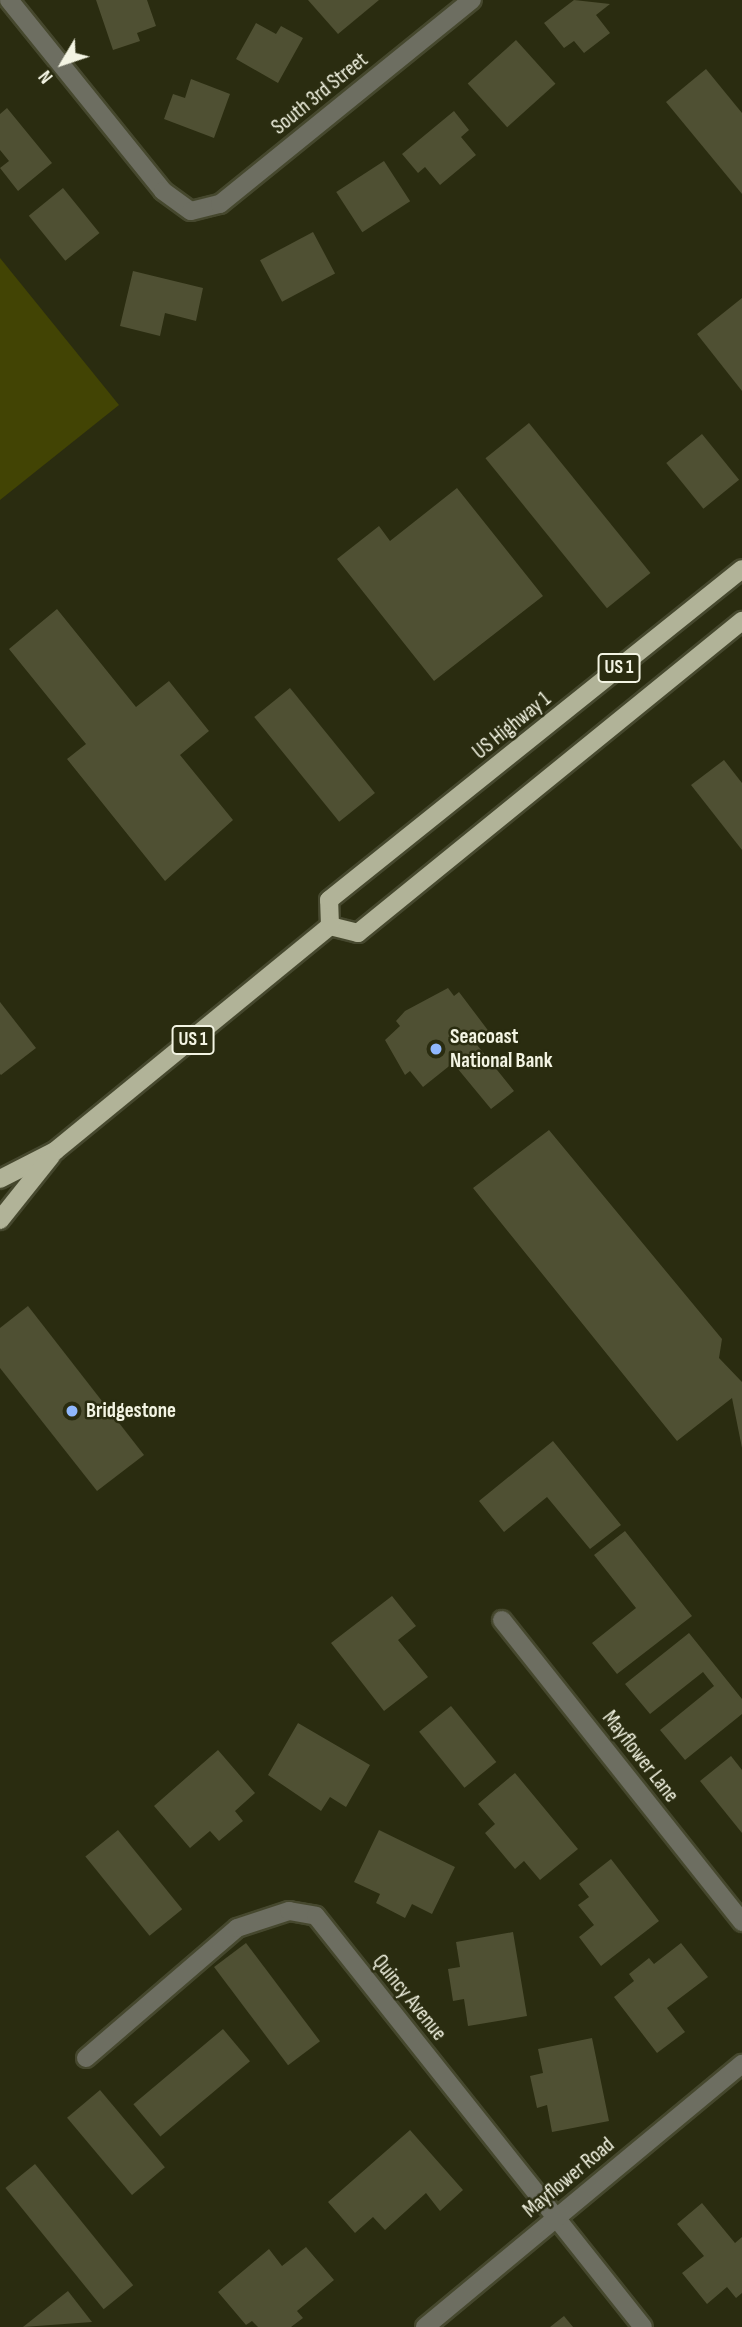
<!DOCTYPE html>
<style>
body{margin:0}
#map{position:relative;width:742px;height:2327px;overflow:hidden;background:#2a2c10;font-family:"Sofia Sans Condensed",sans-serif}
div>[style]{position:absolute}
.green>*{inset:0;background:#424404}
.building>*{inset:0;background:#4f5033;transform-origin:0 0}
.roads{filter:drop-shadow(2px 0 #46482e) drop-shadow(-2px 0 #46482e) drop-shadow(0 2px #46482e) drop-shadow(0 -2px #46482e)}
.street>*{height:18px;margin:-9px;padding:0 9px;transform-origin:9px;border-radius:9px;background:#6d6e61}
.primary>*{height:18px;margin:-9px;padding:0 9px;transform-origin:9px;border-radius:9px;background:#b1b398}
.dots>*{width:19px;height:19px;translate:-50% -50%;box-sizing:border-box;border:4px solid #2a2c10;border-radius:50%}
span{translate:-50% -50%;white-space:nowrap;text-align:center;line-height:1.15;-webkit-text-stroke:5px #2a2c10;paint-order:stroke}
.shield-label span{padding:2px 5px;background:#2a2c10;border:2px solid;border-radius:5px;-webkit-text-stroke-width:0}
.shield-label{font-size:19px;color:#f3f4e3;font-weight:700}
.street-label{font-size:21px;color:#f3f4e3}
.poi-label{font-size:21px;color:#f3f4e3;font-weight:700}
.left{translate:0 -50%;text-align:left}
.north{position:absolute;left:28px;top:28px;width:70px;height:70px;-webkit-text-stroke:5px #2a2c10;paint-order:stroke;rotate:231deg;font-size:19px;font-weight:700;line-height:28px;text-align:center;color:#f3f4e3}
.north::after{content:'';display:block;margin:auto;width:24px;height:32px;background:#f3f4e3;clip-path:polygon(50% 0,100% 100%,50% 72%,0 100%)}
</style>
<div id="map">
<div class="green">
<i style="clip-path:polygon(0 258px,119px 405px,0 500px)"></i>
</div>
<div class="building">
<i style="clip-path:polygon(96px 0,147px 0,156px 26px,137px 33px,140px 41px,113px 50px)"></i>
<i style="clip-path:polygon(308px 0,379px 0,338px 34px)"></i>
<i style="clip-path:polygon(574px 0,610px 4px,596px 15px,610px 33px,584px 53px,574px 41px,564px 48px,544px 23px)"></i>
<i style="clip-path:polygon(256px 23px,276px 34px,281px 26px,303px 38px,278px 83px,236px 59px)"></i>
<i style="left:516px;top:40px;width:59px;height:65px;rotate:48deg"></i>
<i style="clip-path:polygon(706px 69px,742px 113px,742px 194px,666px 102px)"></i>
<i style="clip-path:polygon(191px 79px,230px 94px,214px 138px,164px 119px,173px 94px,185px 98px)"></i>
<i style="clip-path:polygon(7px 108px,52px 163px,18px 191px,0 168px,9px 161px,0 150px,0 114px)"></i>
<i style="clip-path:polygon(454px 111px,469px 130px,461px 137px,476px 155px,440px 185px,425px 167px,418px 173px,402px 154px)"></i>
<i style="left:384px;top:161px;width:48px;height:57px;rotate:57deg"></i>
<i style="left:63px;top:188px;width:58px;height:44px;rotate:51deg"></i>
<i style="left:313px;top:232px;width:47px;height:60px;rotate:62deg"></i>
<i style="clip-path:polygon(133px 271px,203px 288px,196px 321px,165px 313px,160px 336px,120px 326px)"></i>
<i style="clip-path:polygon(742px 298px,742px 391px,697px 334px)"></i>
<i style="left:529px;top:423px;width:193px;height:56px;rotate:51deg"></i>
<i style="left:702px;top:434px;width:59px;height:46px;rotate:51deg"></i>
<i style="clip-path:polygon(457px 488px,543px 596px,434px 681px,337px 559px,379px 526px,390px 541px)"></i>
<i style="clip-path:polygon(57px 609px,136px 707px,169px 681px,209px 731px,180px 755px,233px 820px,165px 881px,67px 759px,86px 744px,9px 649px)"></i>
<i style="left:290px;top:688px;width:135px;height:46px;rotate:51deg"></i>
<i style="clip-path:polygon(724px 760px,742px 783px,742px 850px,691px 785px)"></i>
<i style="clip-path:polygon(448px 988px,454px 996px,459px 992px,490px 1033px,477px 1045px,514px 1091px,491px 1109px,453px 1063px,423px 1087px,410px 1071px,405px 1075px,385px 1040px,400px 1026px,396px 1021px,405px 1011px)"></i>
<i style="clip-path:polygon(0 1002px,36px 1048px,1px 1075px,0 1074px)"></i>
<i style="clip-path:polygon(549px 1130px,722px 1339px,719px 1358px,742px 1382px,742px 1448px,732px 1398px,677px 1441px,473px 1188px)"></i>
<i style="clip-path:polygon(28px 1306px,144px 1455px,97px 1491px,0 1368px,0 1328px)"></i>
<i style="clip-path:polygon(553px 1441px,621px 1525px,590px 1549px,547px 1497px,504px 1532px,479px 1501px)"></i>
<i style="clip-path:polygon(625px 1531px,692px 1616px,617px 1674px,592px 1643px,636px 1608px,594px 1555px)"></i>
<i style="clip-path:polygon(392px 1596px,416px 1626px,398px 1640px,428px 1677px,384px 1711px,331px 1643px)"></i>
<i style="clip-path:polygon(689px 1633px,742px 1699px,742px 1714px,685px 1760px,660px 1730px,714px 1686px,703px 1672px,650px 1714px,625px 1684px)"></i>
<i style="left:451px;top:1706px;width:72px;height:41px;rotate:51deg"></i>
<i style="clip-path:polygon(298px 1723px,370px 1765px,346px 1807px,330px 1797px,321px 1811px,268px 1775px)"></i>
<i style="clip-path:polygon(218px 1750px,255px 1793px,235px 1811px,243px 1821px,219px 1841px,210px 1831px,190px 1848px,154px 1806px)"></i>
<i style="clip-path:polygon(731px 1756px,742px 1770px,742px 1833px,700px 1781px)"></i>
<i style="clip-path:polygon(515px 1773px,578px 1849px,540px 1880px,524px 1861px,515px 1869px,485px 1833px,495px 1824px,478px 1804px)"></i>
<i style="left:118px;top:1830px;width:102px;height:42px;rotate:51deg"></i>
<i style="clip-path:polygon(379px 1830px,455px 1867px,432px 1914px,412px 1904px,405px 1918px,376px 1903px,380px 1894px,354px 1882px)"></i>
<i style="clip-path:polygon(611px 1859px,659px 1921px,601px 1966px,579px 1937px,594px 1925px,578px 1905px,589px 1897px,579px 1884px)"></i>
<i style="clip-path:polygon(513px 1932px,527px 2016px,468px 2026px,464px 1999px,453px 2001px,448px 1969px,460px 1967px,456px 1942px)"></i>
<i style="left:246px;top:1943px;width:123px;height:40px;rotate:53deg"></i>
<i style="clip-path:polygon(681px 1943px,708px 1977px,667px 2008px,685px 2032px,657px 2053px,614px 1997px,634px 1981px,629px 1974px,649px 1958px,654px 1964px)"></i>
<i style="left:223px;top:2029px;width:42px;height:117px;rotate:50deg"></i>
<i style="clip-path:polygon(592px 2038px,609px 2121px,552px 2132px,547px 2105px,537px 2108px,530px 2076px,543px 2073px,538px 2049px)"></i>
<i style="left:100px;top:2090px;width:101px;height:43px;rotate:50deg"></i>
<i style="clip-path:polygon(410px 2130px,463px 2190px,440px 2211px,426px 2193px,385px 2230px,373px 2217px,355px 2233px,328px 2202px)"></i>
<i style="left:35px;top:2164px;width:156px;height:38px;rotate:51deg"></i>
<i style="clip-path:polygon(702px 2203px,735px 2243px,742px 2237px,742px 2293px,736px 2298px,727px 2287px,707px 2304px,682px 2273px,704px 2256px,677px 2224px)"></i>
<i style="clip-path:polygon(306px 2247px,334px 2280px,297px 2311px,303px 2318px,291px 2327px,258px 2327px,252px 2321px,246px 2325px,218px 2292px,269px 2249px,282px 2266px)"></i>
<i style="clip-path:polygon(68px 2291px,92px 2322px,23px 2327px)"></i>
<i style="clip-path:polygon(564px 2316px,573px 2327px,550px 2327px)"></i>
</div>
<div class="roads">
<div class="street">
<i style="left:9px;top:0;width:245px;rotate:51.1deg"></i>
<i style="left:163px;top:191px;width:34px;rotate:36deg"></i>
<i style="left:191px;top:211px;width:30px;rotate:-14deg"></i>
<i style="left:220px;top:204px;width:324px;rotate:-39deg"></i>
<i style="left:502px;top:1620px;width:386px;rotate:51.5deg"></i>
<i style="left:86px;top:2058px;width:199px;rotate:-40.7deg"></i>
<i style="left:237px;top:1928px;width:55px;rotate:-18.1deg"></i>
<i style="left:289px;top:1911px;width:27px;rotate:10deg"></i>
<i style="left:316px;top:1916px;width:525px;rotate:51.49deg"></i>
<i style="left:425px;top:2327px;width:412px;rotate:-39.7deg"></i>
</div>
<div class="primary">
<i style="left:330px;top:926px;width:26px;rotate:-92deg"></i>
<i style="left:329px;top:900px;width:529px;rotate:-38.71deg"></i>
<i style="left:330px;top:926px;width:29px;rotate:14deg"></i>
<i style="left:358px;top:933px;width:495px;rotate:-39.1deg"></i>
<i style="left:0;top:1179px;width:62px;rotate:-27deg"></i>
<i style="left:55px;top:1151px;width:355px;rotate:-39.3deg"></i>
<i style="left:0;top:1220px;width:82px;rotate:-51.4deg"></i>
</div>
</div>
<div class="dots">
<i style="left:436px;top:1049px;background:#90b8fd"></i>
<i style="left:72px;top:1411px;background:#90b8fd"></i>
</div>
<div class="shield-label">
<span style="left:619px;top:668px">US 1</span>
<span style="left:193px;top:1040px">US 1</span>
</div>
<div class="street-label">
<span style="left:320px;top:94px;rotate:-39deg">South 3rd Street</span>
<span style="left:512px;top:726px;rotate:-39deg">US Highway 1</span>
<span style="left:640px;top:1757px;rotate:52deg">Mayflower Lane</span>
<span style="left:409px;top:1998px;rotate:51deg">Quincy Avenue</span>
<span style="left:569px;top:2178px;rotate:-40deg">Mayflower Road</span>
</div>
<div class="poi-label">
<span class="left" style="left:450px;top:1049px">Seacoast<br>National Bank</span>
<span class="left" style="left:86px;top:1411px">Bridgestone</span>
</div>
<div class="north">N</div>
</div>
